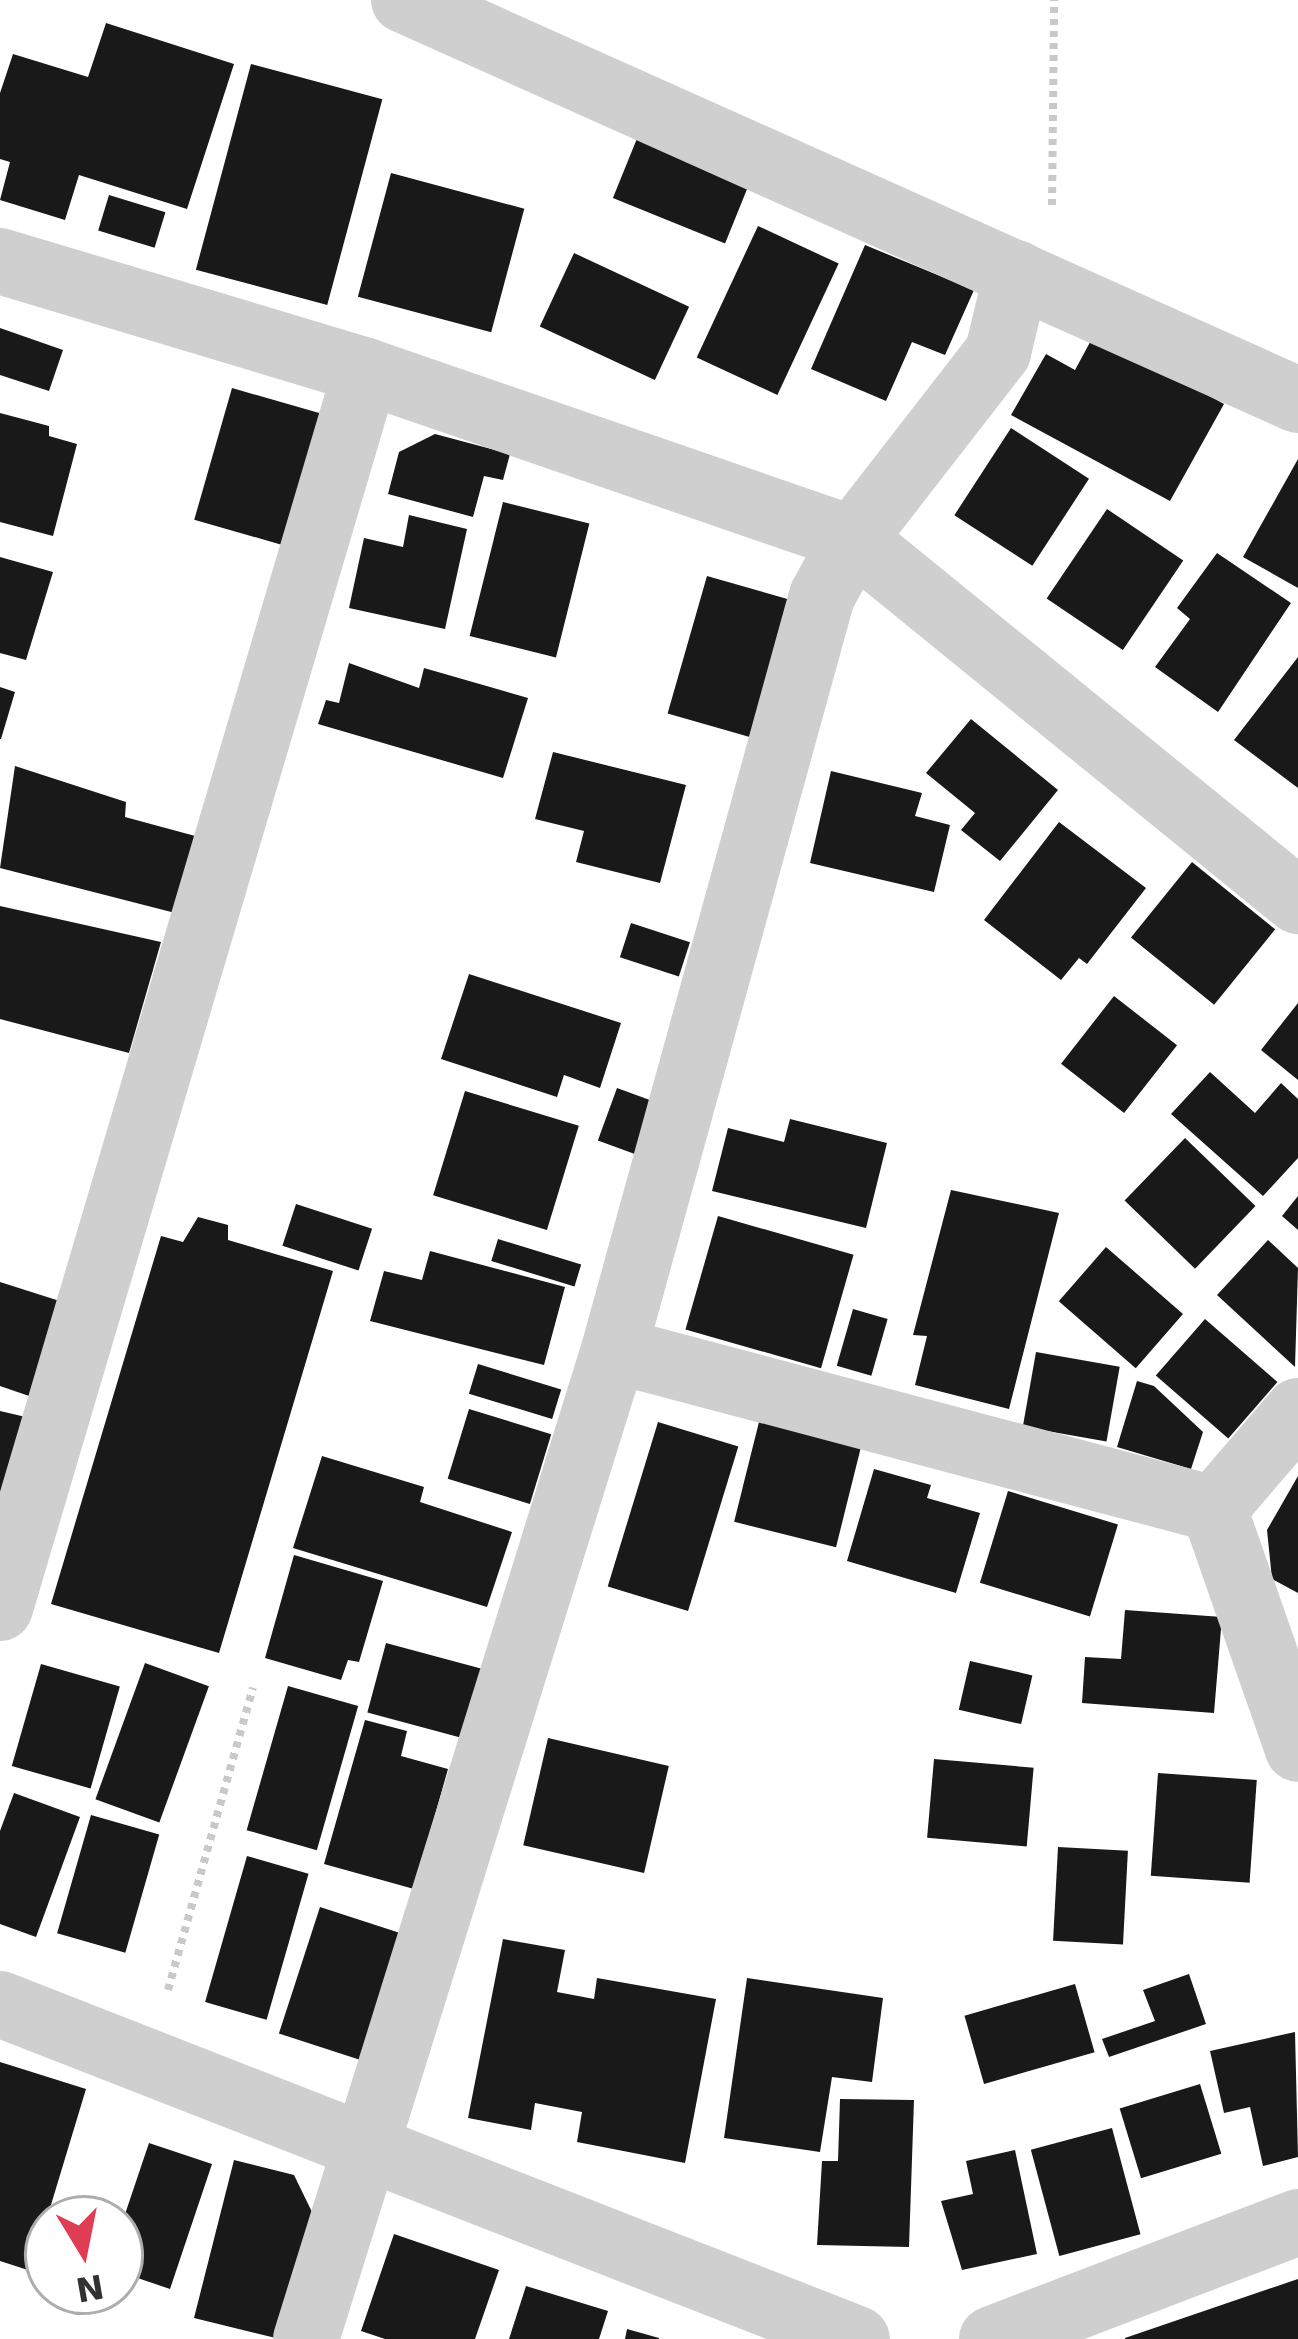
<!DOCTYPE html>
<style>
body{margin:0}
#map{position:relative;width:1298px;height:2339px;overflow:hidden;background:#fff;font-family:"DejaVu Sans",sans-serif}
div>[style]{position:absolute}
.building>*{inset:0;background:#191919;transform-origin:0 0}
.path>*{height:8px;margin-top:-4px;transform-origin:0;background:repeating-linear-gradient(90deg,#c9c9c9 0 6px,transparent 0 12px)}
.minor>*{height:66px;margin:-33px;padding:0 33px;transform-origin:33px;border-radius:33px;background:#cfcfcf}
span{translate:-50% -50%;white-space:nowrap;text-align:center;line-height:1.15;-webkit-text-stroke:12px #fff;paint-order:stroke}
.north{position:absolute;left:24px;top:2195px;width:120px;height:120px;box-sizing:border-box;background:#fff;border:3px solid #adadad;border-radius:50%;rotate:170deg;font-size:33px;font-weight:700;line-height:48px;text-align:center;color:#323232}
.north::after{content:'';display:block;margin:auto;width:42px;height:54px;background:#df3d54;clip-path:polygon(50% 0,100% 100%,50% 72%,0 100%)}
</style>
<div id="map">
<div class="building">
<i style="clip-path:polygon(106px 23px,234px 64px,187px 209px,79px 175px,65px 220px,0 200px,10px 162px,0 159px,0 93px,13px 54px,88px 77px)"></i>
<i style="left:251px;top:64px;width:136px;height:213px;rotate:15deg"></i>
<i style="left:638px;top:136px;width:121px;height:67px;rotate:22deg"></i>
<i style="left:391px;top:173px;width:138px;height:128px;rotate:15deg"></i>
<i style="left:109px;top:195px;width:59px;height:37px;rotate:17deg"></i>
<i style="left:758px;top:226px;width:89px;height:145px;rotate:25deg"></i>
<i style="clip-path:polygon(865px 245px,974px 290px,945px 355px,912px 342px,886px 401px,811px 369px)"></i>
<i style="left:574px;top:253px;width:127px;height:81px;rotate:25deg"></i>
<i style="clip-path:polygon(0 328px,63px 350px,49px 391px,0 375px)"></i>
<i style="clip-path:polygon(1095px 333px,1224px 404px,1170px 501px,1011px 415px,1046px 354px,1075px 370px)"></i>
<i style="left:232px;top:388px;width:97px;height:137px;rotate:16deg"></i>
<i style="clip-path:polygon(0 413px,49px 426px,49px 436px,77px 444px,53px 536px,0 522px)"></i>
<i style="left:1011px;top:428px;width:93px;height:104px;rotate:33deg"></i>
<i style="clip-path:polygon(435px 434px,510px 454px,503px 480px,484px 476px,473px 517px,388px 494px,399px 452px)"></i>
<i style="clip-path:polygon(1298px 459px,1298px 588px,1243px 557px)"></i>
<i style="left:503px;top:502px;width:89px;height:138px;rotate:14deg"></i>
<i style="left:1107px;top:509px;width:92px;height:108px;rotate:34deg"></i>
<i style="clip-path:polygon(409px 515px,467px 529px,445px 629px,349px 608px,364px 538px,403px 547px)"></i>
<i style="clip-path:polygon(1217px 553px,1291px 603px,1218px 712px,1155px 667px,1190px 619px,1177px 608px)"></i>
<i style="clip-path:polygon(0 557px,53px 572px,26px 660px,0 653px)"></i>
<i style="left:707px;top:576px;width:90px;height:143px;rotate:16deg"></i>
<i style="clip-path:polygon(1298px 657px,1298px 788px,1234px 740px)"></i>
<i style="clip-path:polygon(349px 663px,419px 688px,424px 668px,528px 698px,503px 778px,318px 724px,326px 700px,339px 703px)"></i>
<i style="clip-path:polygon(0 687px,15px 692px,1px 739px,0 739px)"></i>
<i style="clip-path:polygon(971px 719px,1058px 790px,1000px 861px,961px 830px,975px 813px,926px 773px)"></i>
<i style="clip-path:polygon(553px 752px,686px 785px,660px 883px,576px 862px,584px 831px,535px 819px)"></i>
<i style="clip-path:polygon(15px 766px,126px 802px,125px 817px,210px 840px,183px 915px,0 868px)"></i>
<i style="clip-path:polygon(831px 771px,922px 793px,915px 816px,950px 825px,934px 892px,810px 863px)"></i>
<i style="clip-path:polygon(1059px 822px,1146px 888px,1087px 964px,1079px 958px,1061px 980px,984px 920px)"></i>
<i style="left:1192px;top:862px;width:107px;height:97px;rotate:39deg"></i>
<i style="clip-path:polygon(0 906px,161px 942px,129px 1053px,0 1019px)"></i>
<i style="left:631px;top:923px;width:62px;height:36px;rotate:18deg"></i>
<i style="clip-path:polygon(469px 974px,621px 1023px,600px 1088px,564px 1075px,557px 1097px,441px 1059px)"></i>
<i style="left:1114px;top:996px;width:80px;height:86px;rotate:38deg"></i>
<i style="clip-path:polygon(1298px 1003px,1298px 1080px,1261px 1050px)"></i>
<i style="clip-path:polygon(1210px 1072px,1255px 1113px,1281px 1083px,1298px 1099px,1298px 1158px,1263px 1196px,1171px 1114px)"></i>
<i style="left:617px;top:1088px;width:40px;height:56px;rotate:20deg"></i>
<i style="left:465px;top:1091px;width:119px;height:109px;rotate:17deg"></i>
<i style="clip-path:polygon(790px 1119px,887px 1143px,866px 1228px,712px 1191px,728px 1128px,784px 1142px)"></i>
<i style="left:1185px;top:1138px;width:98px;height:87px;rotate:44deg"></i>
<i style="clip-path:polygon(951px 1190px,1059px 1213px,1009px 1409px,915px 1385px,927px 1336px,913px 1335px)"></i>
<i style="clip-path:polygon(1298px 1196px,1298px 1230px,1282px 1216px)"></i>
<i style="left:296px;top:1204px;width:80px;height:44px;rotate:18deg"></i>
<i style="left:718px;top:1216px;width:141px;height:118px;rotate:16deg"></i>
<i style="clip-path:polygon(198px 1217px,228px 1225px,228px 1240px,333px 1271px,219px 1653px,51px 1604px,161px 1236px,183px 1242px)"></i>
<i style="left:498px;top:1239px;width:87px;height:23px;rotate:17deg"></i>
<i style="clip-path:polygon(1268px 1240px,1298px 1268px,1295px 1367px,1217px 1295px)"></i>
<i style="left:1106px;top:1247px;width:102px;height:72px;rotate:41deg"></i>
<i style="clip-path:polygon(430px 1251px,565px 1287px,544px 1365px,370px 1321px,384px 1271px,422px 1280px)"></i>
<i style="clip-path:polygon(0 1282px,66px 1303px,32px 1397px,0 1386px)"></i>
<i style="left:853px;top:1309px;width:36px;height:59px;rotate:16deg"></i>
<i style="left:1205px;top:1319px;width:96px;height:75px;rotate:41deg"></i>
<i style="left:1036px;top:1352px;width:85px;height:76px;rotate:10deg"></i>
<i style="left:478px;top:1364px;width:87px;height:31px;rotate:17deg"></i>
<i style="clip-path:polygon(1137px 1381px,1154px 1386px,1203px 1432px,1191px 1469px,1117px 1447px)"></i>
<i style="left:469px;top:1409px;width:86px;height:73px;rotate:17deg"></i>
<i style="clip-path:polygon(0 1411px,30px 1418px,0 1494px)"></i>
<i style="left:760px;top:1418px;width:105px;height:107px;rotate:14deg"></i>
<i style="left:658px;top:1422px;width:84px;height:172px;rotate:17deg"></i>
<i style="clip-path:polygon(322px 1456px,424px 1487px,420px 1502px,512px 1532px,487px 1607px,293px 1548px)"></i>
<i style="clip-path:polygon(874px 1469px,931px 1485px,927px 1498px,980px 1513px,956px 1593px,847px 1561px)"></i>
<i style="clip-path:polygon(1298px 1476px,1298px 1593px,1272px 1579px,1267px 1530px)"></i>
<i style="left:1008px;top:1491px;width:115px;height:96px;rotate:17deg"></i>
<i style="clip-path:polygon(294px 1555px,383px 1581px,359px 1662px,348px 1660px,341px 1680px,265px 1658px)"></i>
<i style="clip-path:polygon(1125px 1610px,1222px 1617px,1214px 1713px,1082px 1703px,1085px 1657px,1121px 1659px)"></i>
<i style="left:386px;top:1643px;width:101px;height:72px;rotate:15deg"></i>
<i style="left:970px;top:1661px;width:64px;height:50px;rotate:13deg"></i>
<i style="left:145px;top:1663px;width:68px;height:145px;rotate:20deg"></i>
<i style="left:41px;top:1664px;width:82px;height:106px;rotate:16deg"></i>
<i style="left:288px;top:1686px;width:73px;height:150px;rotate:16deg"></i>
<i style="clip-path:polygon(365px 1720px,407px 1731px,401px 1756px,448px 1769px,414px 1889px,324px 1864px)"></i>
<i style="left:548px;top:1738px;width:124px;height:110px;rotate:13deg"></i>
<i style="left:934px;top:1759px;width:100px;height:79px;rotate:5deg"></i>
<i style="left:1158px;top:1773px;width:99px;height:103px;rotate:4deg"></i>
<i style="clip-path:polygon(14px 1793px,80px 1817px,36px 1937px,0 1924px,0 1831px)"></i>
<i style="left:91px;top:1815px;width:71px;height:123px;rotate:16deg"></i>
<i style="left:1058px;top:1847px;width:70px;height:94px;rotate:3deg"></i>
<i style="left:247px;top:1856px;width:64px;height:152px;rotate:16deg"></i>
<i style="left:320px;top:1907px;width:89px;height:133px;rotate:18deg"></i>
<i style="clip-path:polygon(503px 1939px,565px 1950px,557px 1992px,594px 1999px,597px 1978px,716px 1999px,685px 2163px,577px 2142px,582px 2112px,535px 2103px,531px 2130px,468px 2118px)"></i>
<i style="clip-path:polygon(1189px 1974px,1206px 2024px,1109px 2057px,1102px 2039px,1155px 2021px,1143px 1990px)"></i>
<i style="clip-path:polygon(747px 1978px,883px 1998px,872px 2082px,832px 2077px,820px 2152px,724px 2138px)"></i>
<i style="left:1075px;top:1984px;width:71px;height:115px;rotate:74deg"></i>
<i style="clip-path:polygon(1295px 2032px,1298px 2157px,1263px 2166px,1250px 2107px,1224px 2113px,1210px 2051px)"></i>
<i style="clip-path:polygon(0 2062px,86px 2089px,31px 2271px,0 2261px)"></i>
<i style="left:1200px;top:2084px;width:73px;height:84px;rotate:73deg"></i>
<i style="clip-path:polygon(840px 2099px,914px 2100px,909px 2247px,817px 2245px,822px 2161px,838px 2161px)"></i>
<i style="left:1112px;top:2128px;width:110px;height:84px;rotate:75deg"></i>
<i style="clip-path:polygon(149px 2143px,212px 2164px,170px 2289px,120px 2272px,120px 2229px)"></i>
<i style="clip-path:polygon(1015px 2150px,1037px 2254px,962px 2270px,941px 2201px,973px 2194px,966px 2161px)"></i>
<i style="clip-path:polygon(234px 2160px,294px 2175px,312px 2212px,280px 2339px,194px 2318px)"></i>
<i style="clip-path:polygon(394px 2234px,499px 2270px,475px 2339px,385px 2339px,361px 2331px)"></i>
<i style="clip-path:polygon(1298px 2279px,1298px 2339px,1125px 2339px,1125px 2338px)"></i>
<i style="clip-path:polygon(526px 2286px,608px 2311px,599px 2339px,509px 2339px)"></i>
<i style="clip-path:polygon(627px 2329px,659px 2338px,659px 2339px,625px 2339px)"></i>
</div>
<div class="path">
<i style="left:1052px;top:205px;width:205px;rotate:-89.4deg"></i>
<i style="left:168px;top:1990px;width:314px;rotate:-74.3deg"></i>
</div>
<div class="minor">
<i style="left:404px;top:0;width:979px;rotate:24.11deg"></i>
<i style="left:0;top:261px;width:382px;rotate:16.7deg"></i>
<i style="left:366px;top:371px;width:515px;rotate:19.03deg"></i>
<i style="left:853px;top:539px;width:574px;rotate:39.13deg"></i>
<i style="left:614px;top:1350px;width:621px;rotate:14.84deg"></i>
<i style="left:1214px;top:1509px;width:129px;rotate:-49.4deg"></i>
<i style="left:1214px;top:1509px;width:254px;rotate:70.7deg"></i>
<i style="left:0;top:1608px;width:1290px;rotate:-73.52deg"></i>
<i style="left:0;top:2004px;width:920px;rotate:21.35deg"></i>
<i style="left:306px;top:2339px;width:1036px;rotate:-72.7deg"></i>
<i style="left:614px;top:1350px;width:782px;rotate:-74.58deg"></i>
<i style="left:822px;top:596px;width:65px;rotate:-61.5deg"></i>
<i style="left:853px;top:539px;width:237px;rotate:-52.2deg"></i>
<i style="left:998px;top:352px;width:81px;rotate:-76.5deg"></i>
<i style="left:992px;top:2339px;width:328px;rotate:-20.9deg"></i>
</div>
<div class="north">N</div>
</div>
